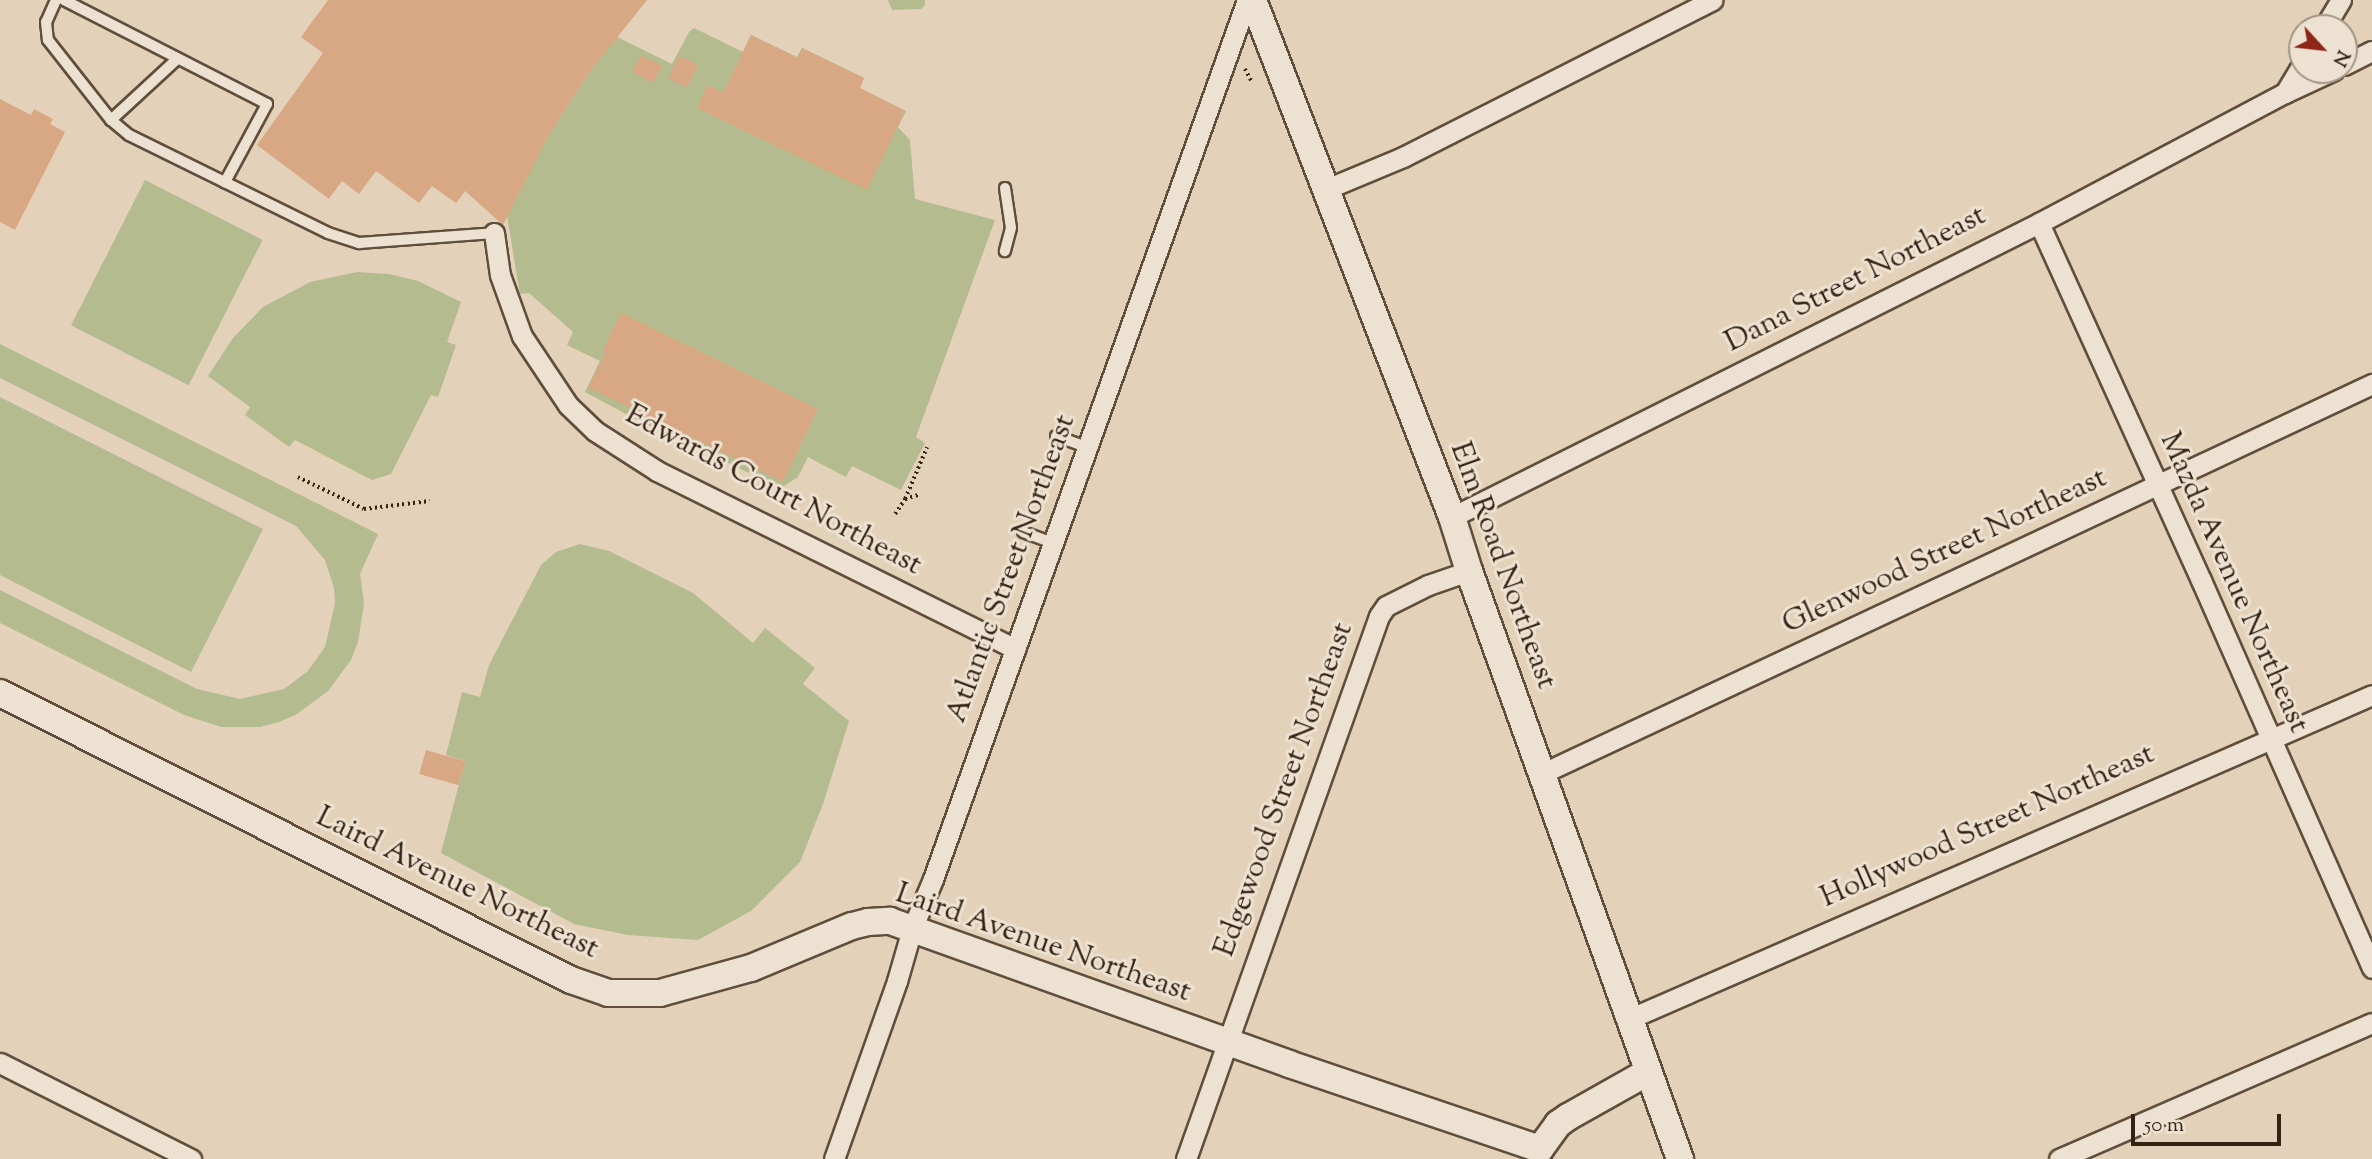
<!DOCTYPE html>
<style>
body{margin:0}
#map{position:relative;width:2372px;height:1159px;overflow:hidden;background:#e3d2b9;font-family:"Sorts Mill Goudy",serif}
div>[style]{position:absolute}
.green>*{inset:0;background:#b4bb8f;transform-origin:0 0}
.building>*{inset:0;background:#d8a784;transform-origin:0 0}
.path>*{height:3.5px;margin-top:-1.75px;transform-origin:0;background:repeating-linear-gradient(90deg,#352213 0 2px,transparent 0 5.5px)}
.roads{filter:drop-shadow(2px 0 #604e3c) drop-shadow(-2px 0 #604e3c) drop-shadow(0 2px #604e3c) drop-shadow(0 -2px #604e3c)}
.lane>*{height:10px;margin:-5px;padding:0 5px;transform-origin:5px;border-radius:5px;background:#ede2d2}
.street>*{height:19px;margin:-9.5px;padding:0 9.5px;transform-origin:9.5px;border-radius:9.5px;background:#ede2d2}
.secondary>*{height:26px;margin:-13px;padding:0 13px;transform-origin:13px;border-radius:13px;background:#ede2d2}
span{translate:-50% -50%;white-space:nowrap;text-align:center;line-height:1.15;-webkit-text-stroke:6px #ede2d2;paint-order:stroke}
.street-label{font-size:30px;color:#352213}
.north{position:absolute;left:2288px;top:14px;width:70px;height:70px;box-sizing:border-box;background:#ede2d2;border:2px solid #a39586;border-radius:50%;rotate:117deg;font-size:19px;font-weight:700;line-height:28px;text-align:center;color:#352213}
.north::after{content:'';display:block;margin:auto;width:24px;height:32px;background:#8f2418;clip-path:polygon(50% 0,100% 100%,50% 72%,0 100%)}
.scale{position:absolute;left:2131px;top:1114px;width:150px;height:32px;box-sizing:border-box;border:4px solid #352213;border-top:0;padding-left:9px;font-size:21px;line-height:24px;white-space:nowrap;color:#352213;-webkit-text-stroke:5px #ede2d2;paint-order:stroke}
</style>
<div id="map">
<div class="green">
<i style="clip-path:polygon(888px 0,925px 0,925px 5px,921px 9px,892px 10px)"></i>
<i style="clip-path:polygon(694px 28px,743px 52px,751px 35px,797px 57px,802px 48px,864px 78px,860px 88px,906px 111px,898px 127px,910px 140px,915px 199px,995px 220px,916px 437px,925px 443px,901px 490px,852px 466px,846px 477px,808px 457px,798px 477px,781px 488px,639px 421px,585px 392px,600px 361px,567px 345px,573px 332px,529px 293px,520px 294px,506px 210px,531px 163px,588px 74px,615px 36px,672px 64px,689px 32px)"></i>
<i style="left:145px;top:180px;width:132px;height:163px;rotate:27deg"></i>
<i style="clip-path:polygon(357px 272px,389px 274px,418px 281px,461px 302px,447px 342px,456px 345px,438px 397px,431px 395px,391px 474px,372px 480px,295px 440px,289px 447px,245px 415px,250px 407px,208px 376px,233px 338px,263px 307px,310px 282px)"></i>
<i style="clip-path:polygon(0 344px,378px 534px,360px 574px,364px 603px,358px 642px,351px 660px,328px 691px,297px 714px,279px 722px,260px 727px,221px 727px,184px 715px,0 623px,0 590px,197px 689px,240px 699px,284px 689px,308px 671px,325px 647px,335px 603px,334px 588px,325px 560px,296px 526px,0 378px)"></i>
<i style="clip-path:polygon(0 397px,263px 529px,191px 672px,0 575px)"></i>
<i style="clip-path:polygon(580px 544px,609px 551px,693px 593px,753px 643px,765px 628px,815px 668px,803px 684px,849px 721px,823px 804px,800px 862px,751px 911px,698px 940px,628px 935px,574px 924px,441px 853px,465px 761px,446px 755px,462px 692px,480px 697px,489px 665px,541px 565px,556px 552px)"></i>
</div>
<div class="building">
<i style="clip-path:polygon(328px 0,647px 0,588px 74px,546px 140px,503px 225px,465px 191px,456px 203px,432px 186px,419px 203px,376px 171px,359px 194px,342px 181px,329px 199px,257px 145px,323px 53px,301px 37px)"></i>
<i style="clip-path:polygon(751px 35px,798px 58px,802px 48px,864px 78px,860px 88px,905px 111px,867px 190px,697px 108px,708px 85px,723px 93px)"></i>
<i style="left:641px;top:55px;width:24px;height:19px;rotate:28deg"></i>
<i style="left:679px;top:56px;width:21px;height:25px;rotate:25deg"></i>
<i style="clip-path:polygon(0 99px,31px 115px,34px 109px,53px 119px,50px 124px,65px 132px,15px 230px,0 222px)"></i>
<i style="clip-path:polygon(621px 313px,818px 409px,783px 482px,685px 434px,682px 441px,640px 421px,644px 414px,588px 388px,606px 352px,603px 350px)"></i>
<i style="left:426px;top:750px;width:41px;height:25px;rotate:16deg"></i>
</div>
<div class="path">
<i style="left:1245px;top:69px;width:13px;rotate:61deg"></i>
<i style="left:298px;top:477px;width:73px;rotate:25.9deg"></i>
<i style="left:364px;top:509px;width:66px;rotate:-6.9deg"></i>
<i style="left:905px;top:499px;width:56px;rotate:-67.1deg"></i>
<i style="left:895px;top:514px;width:18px;rotate:-56deg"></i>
<i style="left:905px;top:499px;width:14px;rotate:-17deg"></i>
</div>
<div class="roads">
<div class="lane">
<i style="left:56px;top:0;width:24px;rotate:114deg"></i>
<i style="left:46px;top:22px;width:18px;rotate:84deg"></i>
<i style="left:48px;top:40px;width:102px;rotate:51.8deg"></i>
<i style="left:111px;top:120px;width:23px;rotate:40deg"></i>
<i style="left:129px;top:135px;width:222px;rotate:26.2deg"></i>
<i style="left:328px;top:233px;width:33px;rotate:18deg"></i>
<i style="left:359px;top:243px;width:135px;rotate:-4.2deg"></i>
<i style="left:64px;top:0;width:228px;rotate:27.1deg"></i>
<i style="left:267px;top:104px;width:89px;rotate:118.3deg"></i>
<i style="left:111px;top:120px;width:90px;rotate:-42.7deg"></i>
<i style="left:1005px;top:188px;width:40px;rotate:81.5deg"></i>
<i style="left:1011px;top:228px;width:24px;rotate:105deg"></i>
<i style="left:1056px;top:436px;width:33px;rotate:20deg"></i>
<i style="left:1023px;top:532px;width:32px;rotate:20deg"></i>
</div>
<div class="street">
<i style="left:2324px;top:28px;width:33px;rotate:-59deg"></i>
<i style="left:2344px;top:65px;width:31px;rotate:-27deg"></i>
<i style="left:2285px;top:93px;width:54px;rotate:-25.1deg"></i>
<i style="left:1326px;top:189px;width:83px;rotate:-22.6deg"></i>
<i style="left:1403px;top:157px;width:347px;rotate:-26.9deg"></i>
<i style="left:2039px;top:223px;width:392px;rotate:65.6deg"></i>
<i style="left:2201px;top:580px;width:424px;rotate:66.2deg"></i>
<i style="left:494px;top:233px;width:42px;rotate:81.9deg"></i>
<i style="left:500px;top:275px;width:65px;rotate:70.2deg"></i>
<i style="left:522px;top:336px;width:83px;rotate:56.3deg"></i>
<i style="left:568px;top:405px;width:37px;rotate:44deg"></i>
<i style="left:595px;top:431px;width:74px;rotate:32.8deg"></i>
<i style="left:657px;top:471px;width:400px;rotate:26.4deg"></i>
<i style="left:1452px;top:517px;width:657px;rotate:-26.6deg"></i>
<i style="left:2039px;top:223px;width:278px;rotate:-27.9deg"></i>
<i style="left:2285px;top:93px;width:33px;rotate:-59deg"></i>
<i style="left:1543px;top:773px;width:916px;rotate:-25.14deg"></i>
<i style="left:1631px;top:1018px;width:808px;rotate:-23.55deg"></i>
<i style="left:0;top:1063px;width:214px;rotate:26.7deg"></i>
<i style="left:834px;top:1159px;width:189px;rotate:-70.5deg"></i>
<i style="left:897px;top:981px;width:54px;rotate:-73.9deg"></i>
<i style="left:912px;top:929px;width:54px;rotate:-67.2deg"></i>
<i style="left:933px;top:879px;width:933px;rotate:-70.34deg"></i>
<i style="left:1186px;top:1159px;width:576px;rotate:-70.43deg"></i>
<i style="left:1379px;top:616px;width:12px;rotate:-55deg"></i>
<i style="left:1386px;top:606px;width:47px;rotate:-26.6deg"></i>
<i style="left:1428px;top:585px;width:43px;rotate:-18.9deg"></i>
<i style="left:2059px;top:1159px;width:341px;rotate:-23.5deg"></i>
</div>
<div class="secondary">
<i style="left:1253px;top:0;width:554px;rotate:68.95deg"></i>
<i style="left:1452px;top:517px;width:57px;rotate:72.5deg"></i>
<i style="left:1469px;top:571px;width:625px;rotate:70.26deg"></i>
<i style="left:0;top:693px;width:639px;rotate:26.69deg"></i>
<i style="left:571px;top:980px;width:39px;rotate:19deg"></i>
<i style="left:608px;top:993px;width:52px"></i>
<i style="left:660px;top:993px;width:94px;rotate:-15.4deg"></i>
<i style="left:751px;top:968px;width:109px;rotate:-22.6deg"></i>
<i style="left:852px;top:926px;width:16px;rotate:-14deg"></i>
<i style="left:868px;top:922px;width:22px;rotate:-3deg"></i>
<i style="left:890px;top:921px;width:424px;rotate:19.7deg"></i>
<i style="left:1289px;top:1064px;width:265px;rotate:18.7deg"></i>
<i style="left:1540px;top:1149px;width:31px;rotate:-54deg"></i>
<i style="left:1558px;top:1124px;width:12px;rotate:-35deg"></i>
<i style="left:1568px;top:1117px;width:92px;rotate:-29.4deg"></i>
</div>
</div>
<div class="street-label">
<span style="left:1856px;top:280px;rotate:-27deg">Dana Street Northeast</span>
<span style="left:773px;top:491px;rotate:28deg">Edwards Court Northeast</span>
<span style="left:1945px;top:552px;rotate:-25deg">Glenwood Street Northeast</span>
<span style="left:1502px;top:566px;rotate:70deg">Elm Road Northeast</span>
<span style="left:1012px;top:569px;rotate:-70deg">Atlantic Street Northeast</span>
<span style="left:2233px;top:583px;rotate:66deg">Mazda Avenue Northeast</span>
<span style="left:1285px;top:790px;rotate:-70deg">Edgewood Street Northeast</span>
<span style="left:1988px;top:827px;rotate:-24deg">Hollywood Street Northeast</span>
<span style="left:457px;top:884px;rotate:26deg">Laird Avenue Northeast</span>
<span style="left:1043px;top:944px;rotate:19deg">Laird Avenue Northeast</span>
</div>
<div class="north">N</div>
<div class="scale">50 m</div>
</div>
